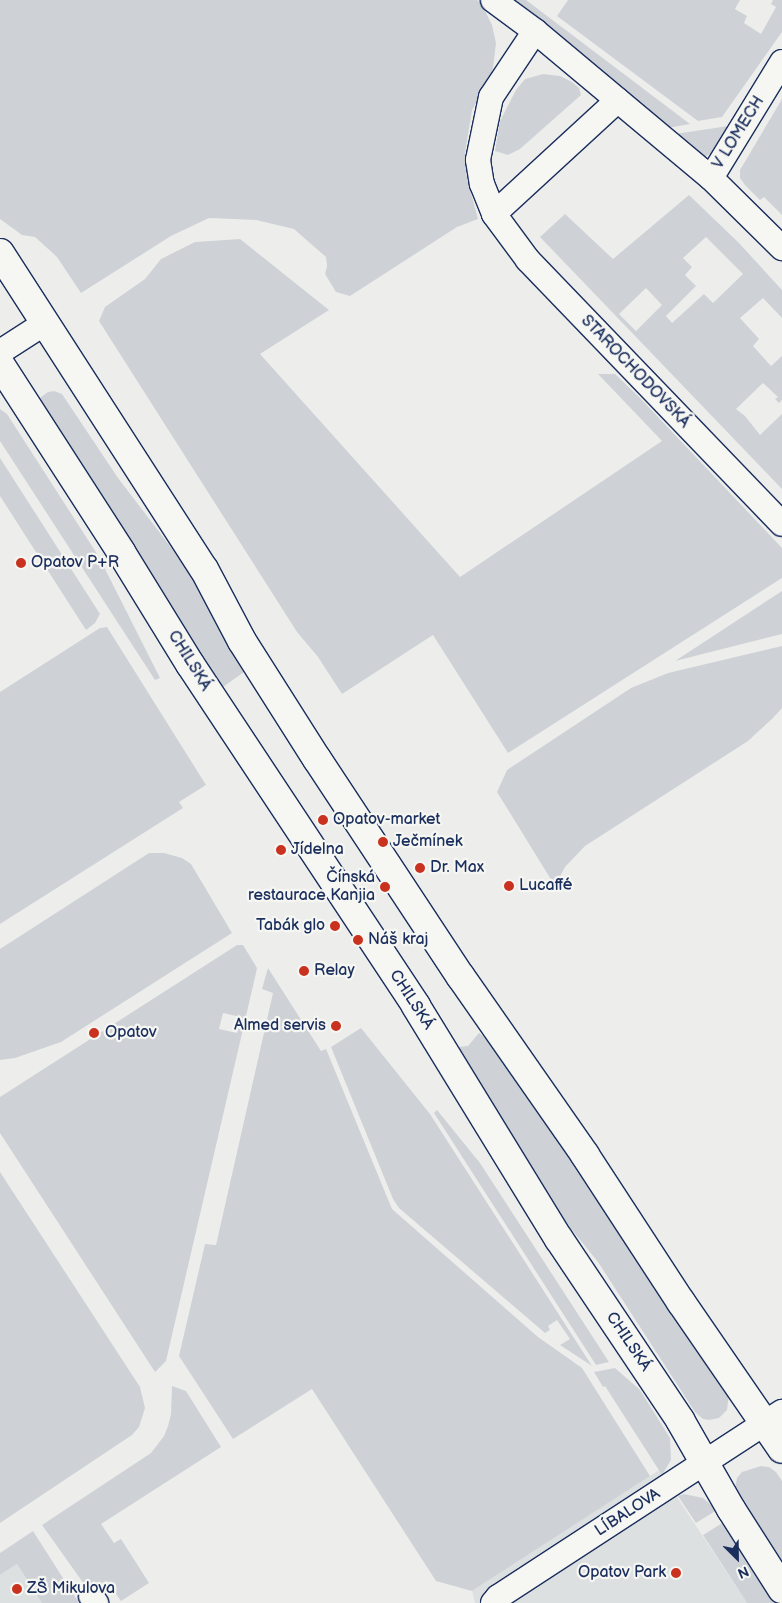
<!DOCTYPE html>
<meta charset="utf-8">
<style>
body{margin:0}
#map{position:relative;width:782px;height:1603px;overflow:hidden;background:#edeeec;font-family:"Balsamiq Sans",sans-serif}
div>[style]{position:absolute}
.built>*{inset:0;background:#dde0e1}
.green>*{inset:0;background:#ced2d7}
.roads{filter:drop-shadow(1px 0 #1b2f5e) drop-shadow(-1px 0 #1b2f5e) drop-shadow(0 1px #1b2f5e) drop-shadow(0 -1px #1b2f5e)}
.minor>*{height:24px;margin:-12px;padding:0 12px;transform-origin:12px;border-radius:12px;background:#f6f6f2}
.major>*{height:28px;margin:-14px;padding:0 14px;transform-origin:14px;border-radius:14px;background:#f6f6f2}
.dots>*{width:14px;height:14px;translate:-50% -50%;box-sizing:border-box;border:2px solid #f6f6f2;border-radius:50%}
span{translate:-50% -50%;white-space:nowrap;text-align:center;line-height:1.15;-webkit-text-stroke:4.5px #f6f6f2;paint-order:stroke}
.street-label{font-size:16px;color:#1b2f5e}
.poi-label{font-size:16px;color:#1b2f5e}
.left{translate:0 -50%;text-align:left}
.right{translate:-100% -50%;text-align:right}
.north{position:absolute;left:712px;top:1533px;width:50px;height:50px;-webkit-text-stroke:4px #f6f6f2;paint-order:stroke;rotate:157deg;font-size:14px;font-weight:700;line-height:20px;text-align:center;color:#1b2f5e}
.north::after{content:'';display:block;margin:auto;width:18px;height:22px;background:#1b2f5e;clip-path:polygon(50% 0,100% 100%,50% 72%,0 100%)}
</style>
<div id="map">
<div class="built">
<i style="clip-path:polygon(659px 1470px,747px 1603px,475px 1603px,472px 1591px)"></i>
<i style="clip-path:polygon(17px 1564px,42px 1603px,0 1603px,0 1575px)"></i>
</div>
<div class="green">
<i style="clip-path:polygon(0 0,477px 0,481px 3px,492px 25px,496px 43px,493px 68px,488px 82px,472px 110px,465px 153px,467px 178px,478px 219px,457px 227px,350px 296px,336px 292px,325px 274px,327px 266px,326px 257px,294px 229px,256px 220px,209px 218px,171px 236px,81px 293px,57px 257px,35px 237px,22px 235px,0 219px)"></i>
<i style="clip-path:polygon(511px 0,526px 0,690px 124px,667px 128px)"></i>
<i style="clip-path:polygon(568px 0,740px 0,735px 9px,747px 16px,744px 23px,761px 34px,776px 7px,771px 4px,773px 0,782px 0,782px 32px,722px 117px,698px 121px,557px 16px)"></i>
<i style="clip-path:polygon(543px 74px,560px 76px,572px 82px,579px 88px,581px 95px,520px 149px,508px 155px,495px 151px,500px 121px,516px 90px,525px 79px)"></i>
<i style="clip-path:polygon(782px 99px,782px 215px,764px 197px,760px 200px,745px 185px,740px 178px,740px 170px)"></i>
<i style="clip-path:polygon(735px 125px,713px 153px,704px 157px,675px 134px)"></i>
<i style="clip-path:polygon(evenodd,689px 195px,739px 243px,782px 290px,782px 318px,763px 298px,740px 318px,759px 339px,753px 346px,771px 366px,782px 356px,782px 400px,779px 403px,775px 399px,778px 397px,763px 383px,736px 409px,745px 416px,760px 435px,782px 414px,782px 489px,540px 237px,565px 214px,613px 259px,689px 195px,706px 237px,743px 274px,713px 303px,704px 294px,672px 323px,666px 316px,696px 286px,685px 275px,692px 267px,683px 258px,706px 237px,689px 195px,646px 288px,662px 305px,636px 331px,619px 314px,646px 288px)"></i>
<i style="clip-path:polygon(240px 239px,329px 310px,260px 354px,460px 577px,662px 441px,598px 374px,615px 374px,641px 399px,782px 548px,782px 578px,508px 753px,433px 635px,342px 694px,318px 657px,297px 632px,99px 321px,105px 307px,145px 279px,161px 259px,195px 242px)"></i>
<i style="clip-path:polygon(54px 391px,62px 394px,118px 478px,189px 571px,251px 667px,223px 687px,214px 683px,39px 403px,41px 397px,48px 392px)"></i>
<i style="clip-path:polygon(0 409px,7px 414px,99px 557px,160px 678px,155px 680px,0 441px)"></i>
<i style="clip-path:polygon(0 458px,100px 614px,95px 623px,86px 630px,0 496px)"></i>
<i style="clip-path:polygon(782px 591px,782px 634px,675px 661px)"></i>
<i style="clip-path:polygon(107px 627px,206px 785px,179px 802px,183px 808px,0 924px,0 692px,100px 628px)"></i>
<i style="clip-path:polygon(782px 646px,782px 708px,773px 718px,748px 741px,585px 846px,565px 867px,555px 886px,497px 792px,507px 770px,631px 688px,668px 673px)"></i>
<i style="clip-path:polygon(149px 853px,164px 853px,182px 858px,191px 864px,232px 933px,61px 1042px,15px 1058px,0 1060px,0 949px)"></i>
<i style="clip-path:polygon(evenodd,237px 945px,243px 945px,257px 968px,256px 973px,166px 1361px,155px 1372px,0 1133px,0 1097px,237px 945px,223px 1013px,241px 1017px,237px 1033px,219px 1029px,223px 1013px)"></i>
<i style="clip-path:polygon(268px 968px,321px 1051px,326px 1049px,392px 1209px,538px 1337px,582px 1368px,650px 1476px,472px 1591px,436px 1581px,312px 1389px,233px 1439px,179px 1356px,205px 1244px,216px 1245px,273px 993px,262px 989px)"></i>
<i style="clip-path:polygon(361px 1028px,430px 1114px,592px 1366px,560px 1345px,570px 1339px,557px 1320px,548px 1326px,550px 1330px,545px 1333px,399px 1208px,393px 1199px,331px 1047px)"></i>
<i style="clip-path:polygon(479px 1033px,498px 1048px,729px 1394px,727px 1410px,719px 1418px,709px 1420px,703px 1419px,695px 1412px,598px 1262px,555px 1209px,448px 1043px,458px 1047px,468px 1046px)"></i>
<i style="clip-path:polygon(437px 1110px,480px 1163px,609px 1362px,596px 1365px,434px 1113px)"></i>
<i style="clip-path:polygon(0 1172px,140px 1387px,145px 1408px,139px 1427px,132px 1435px,0 1523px)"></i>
<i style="clip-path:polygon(615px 1368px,640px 1390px,670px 1438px,671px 1460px,662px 1475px,605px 1386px,603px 1387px,594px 1372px)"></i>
<i style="clip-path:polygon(172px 1386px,186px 1391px,221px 1447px,101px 1524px,114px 1543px,121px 1539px,149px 1583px,121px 1601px,107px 1581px,89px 1591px,42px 1525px,151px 1453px,164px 1436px,168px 1426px,171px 1414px)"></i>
<i style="clip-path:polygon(761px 1466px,769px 1467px,776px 1472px,782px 1481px,782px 1568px,734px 1494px,737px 1478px,742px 1472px)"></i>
<i style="clip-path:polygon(684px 1494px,703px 1498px,717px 1510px,696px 1523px,678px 1496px)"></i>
<i style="clip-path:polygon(724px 1522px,776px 1603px,747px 1603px,703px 1535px)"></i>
<i style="clip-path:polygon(33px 1531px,79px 1603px,42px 1603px,17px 1564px,0 1575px,0 1553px)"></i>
</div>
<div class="roads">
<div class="minor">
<i style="left:493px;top:0;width:52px;rotate:36.4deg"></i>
<i style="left:535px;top:31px;width:229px;rotate:39.9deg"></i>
<i style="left:711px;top:178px;width:100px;rotate:44.6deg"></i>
<i style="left:535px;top:31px;width:79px;rotate:123.7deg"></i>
<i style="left:491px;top:97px;width:64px;rotate:101.7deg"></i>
<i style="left:478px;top:160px;width:24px;rotate:81deg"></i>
<i style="left:482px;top:184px;width:32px;rotate:68deg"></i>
<i style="left:494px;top:214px;width:57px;rotate:53.5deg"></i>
<i style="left:528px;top:260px;width:366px;rotate:46.1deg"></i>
<i style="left:711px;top:178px;width:136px;rotate:-58.5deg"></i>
<i style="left:494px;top:214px;width:168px;rotate:-42.6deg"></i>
<i style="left:0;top:352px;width:54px;rotate:-32.8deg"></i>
<i style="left:91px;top:1596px;width:9px;rotate:54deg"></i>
<i style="left:493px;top:1603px;width:8px;rotate:-50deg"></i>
<i style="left:498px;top:1597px;width:339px;rotate:-33.1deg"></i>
</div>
<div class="major">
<i style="left:0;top:253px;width:376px;rotate:57.2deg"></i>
<i style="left:204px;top:569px;width:81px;rotate:62.2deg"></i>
<i style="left:242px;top:641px;width:140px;rotate:57.6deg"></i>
<i style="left:317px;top:759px;width:261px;rotate:56.6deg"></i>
<i style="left:461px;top:977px;width:217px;rotate:55.1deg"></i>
<i style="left:585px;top:1155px;width:176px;rotate:56.9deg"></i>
<i style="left:681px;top:1302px;width:178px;rotate:55.5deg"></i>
<i style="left:0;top:364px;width:224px;rotate:57.2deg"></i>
<i style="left:121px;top:552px;width:132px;rotate:58.4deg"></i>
<i style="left:190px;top:664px;width:410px;rotate:56.5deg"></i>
<i style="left:416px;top:1006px;width:273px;rotate:58.5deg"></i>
<i style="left:559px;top:1239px;width:218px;rotate:56.2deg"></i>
<i style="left:680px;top:1420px;width:103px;rotate:60.2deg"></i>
<i style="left:731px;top:1509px;width:95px;rotate:57.5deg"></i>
</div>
</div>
<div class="dots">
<i style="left:21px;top:563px;background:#c8321e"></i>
<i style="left:323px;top:820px;background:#c8321e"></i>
<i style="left:383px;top:842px;background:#c8321e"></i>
<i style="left:281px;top:850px;background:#c8321e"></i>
<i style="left:420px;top:868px;background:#c8321e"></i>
<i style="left:509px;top:886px;background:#c8321e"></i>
<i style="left:385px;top:887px;background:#c8321e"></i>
<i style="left:335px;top:926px;background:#c8321e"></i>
<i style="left:358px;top:940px;background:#c8321e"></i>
<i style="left:304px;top:971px;background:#c8321e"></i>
<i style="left:336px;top:1026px;background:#c8321e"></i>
<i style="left:94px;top:1033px;background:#c8321e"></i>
<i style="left:676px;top:1573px;background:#c8321e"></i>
<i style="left:17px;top:1589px;background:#c8321e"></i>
</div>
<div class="street-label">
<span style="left:739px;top:133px;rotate:-58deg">V LOMECH</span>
<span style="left:635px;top:372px;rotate:46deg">STAROCHODOVSKÁ</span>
<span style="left:189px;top:661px;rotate:58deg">CHILSKÁ</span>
<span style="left:411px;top:1000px;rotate:57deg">CHILSKÁ</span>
<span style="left:628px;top:1342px;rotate:56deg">CHILSKÁ</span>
<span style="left:628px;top:1513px;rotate:-33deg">LÍBALOVA</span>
</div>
<div class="poi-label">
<span class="left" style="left:31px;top:563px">Opatov P+R</span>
<span class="left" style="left:333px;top:820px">Opatov-market</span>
<span class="left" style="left:393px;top:842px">Ječmínek</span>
<span class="left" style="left:291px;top:850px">Jídelna</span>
<span class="left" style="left:430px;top:868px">Dr. Max</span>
<span class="right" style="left:375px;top:887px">Čínská<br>restaurace Kanjia</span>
<span class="left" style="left:519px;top:886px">Lucaffé</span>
<span class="right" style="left:325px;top:926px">Tabák glo</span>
<span class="left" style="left:368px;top:940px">Náš kraj</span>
<span class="left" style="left:314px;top:971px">Relay</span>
<span class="right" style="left:326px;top:1026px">Almed servis</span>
<span class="left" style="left:105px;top:1033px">Opatov</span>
<span class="right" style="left:666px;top:1573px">Opatov Park</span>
<span class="left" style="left:27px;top:1589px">ZŠ Mikulova</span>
</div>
<div class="north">N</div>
</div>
